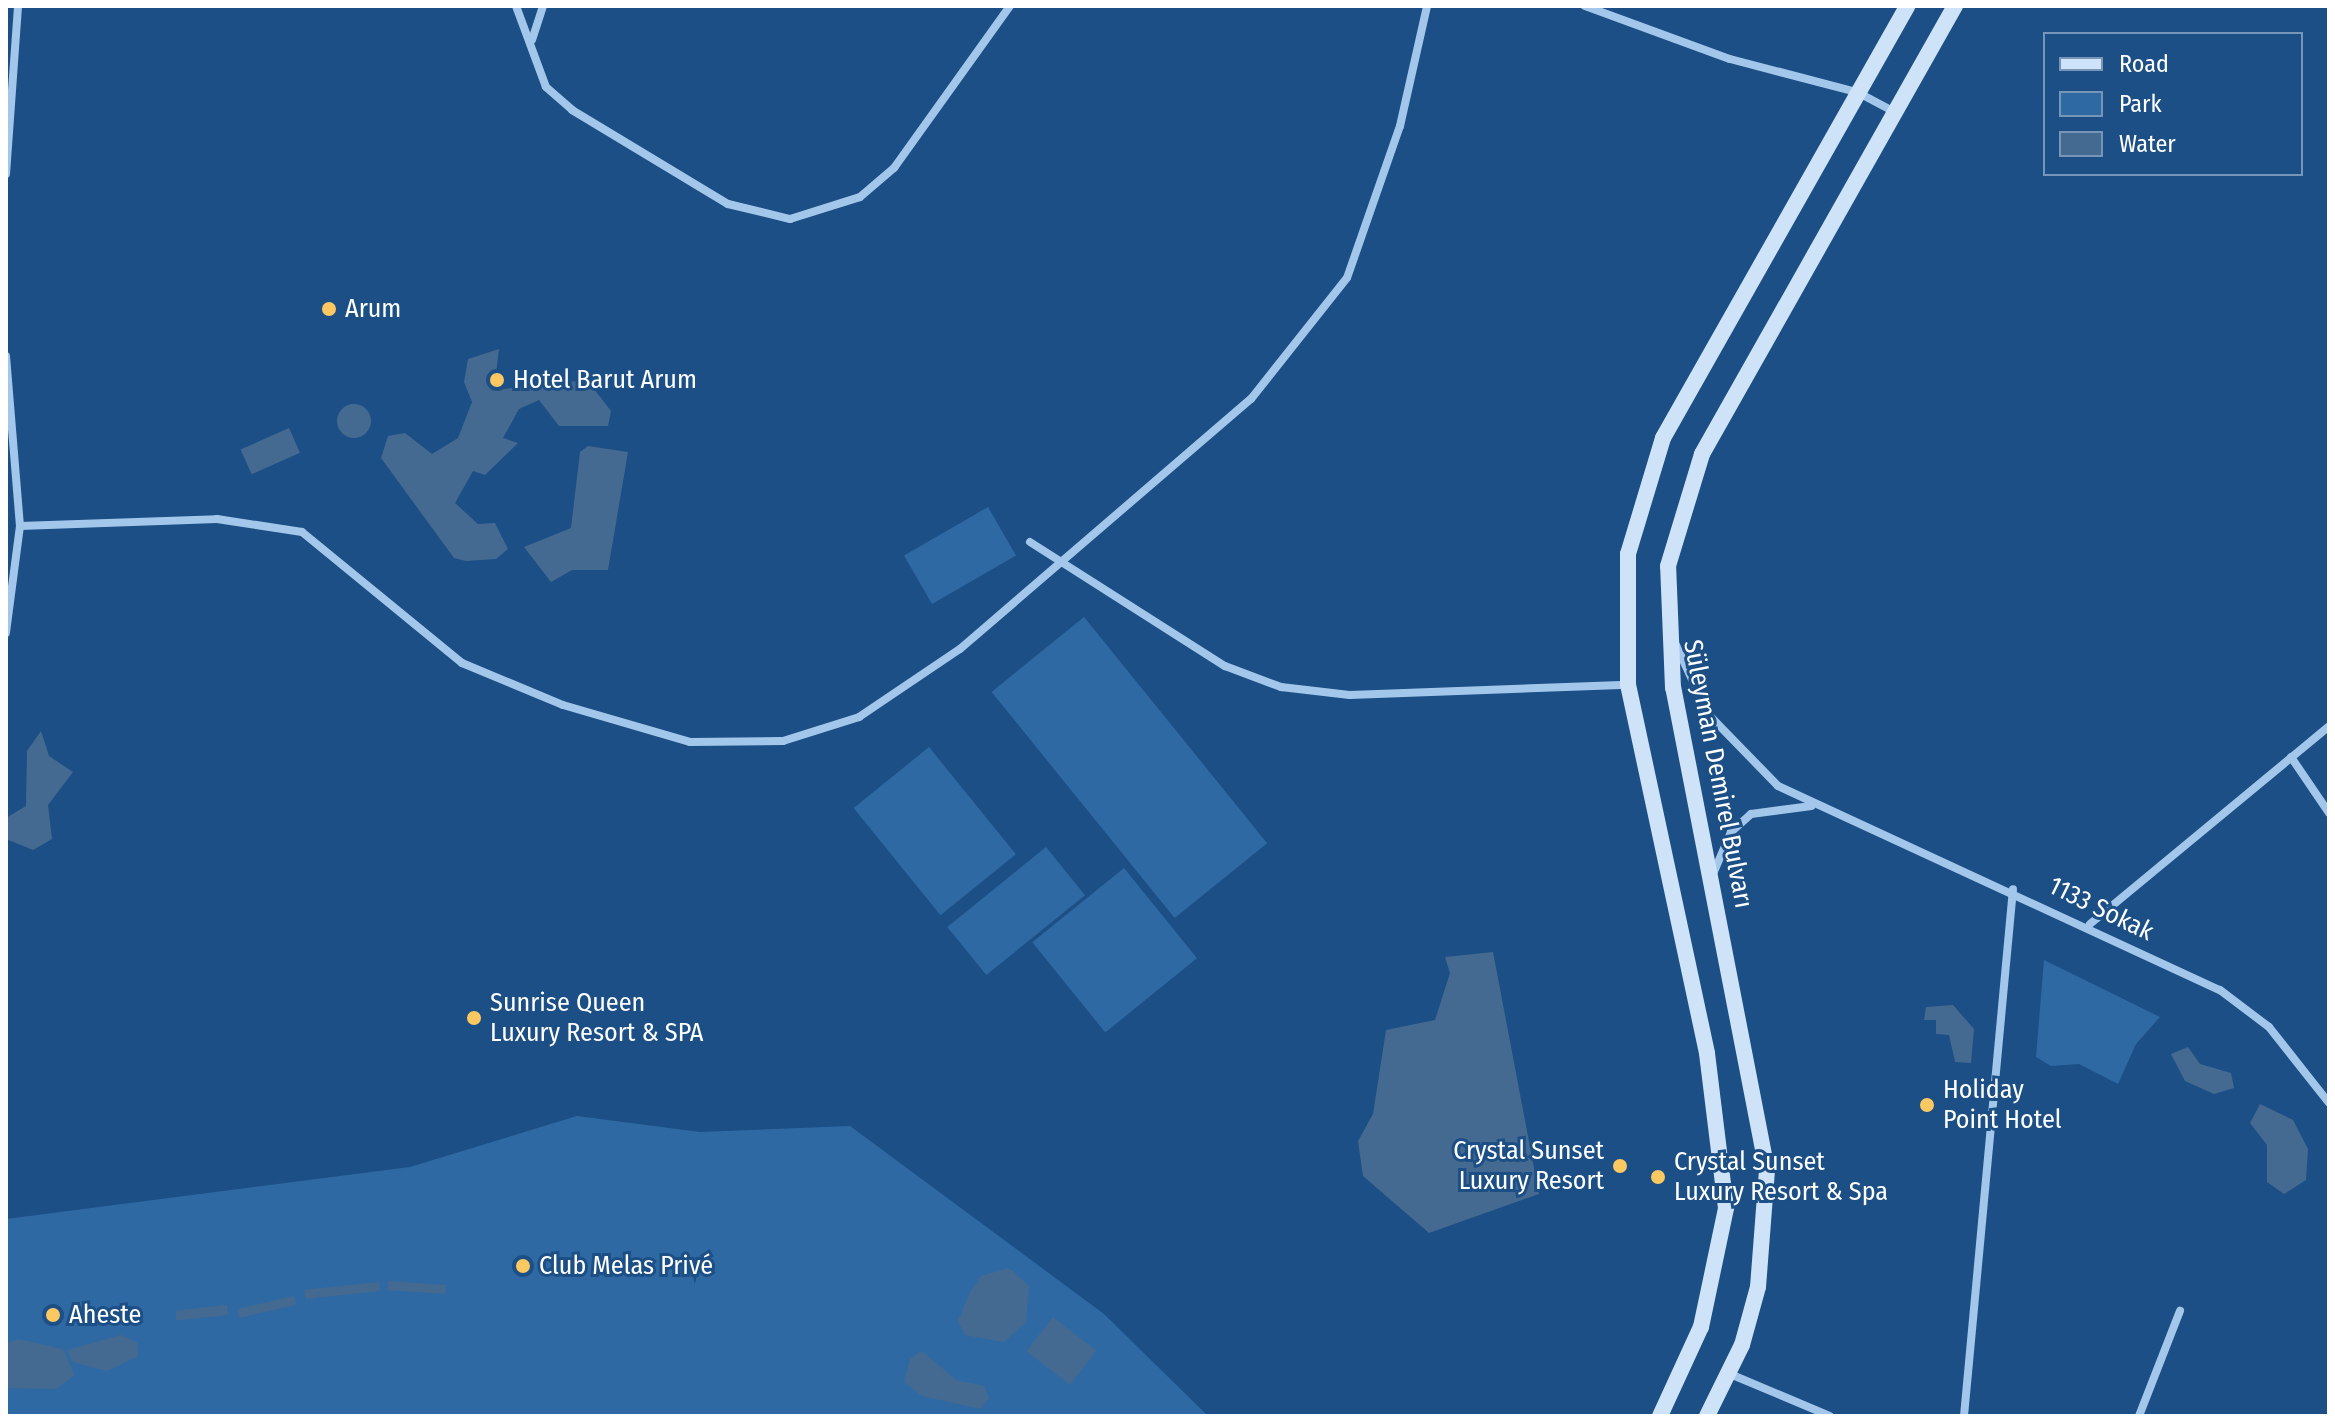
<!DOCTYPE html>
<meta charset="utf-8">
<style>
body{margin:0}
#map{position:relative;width:2335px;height:1422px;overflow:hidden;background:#1c4f85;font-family:"Fira Sans Condensed",sans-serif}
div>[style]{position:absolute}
.green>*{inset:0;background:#2f69a3;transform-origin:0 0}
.water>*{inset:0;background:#456a91;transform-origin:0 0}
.round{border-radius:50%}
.street>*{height:8px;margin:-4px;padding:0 4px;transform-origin:4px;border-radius:4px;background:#a3c7eb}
.secondary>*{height:16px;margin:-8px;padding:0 8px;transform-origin:8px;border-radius:8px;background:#cfe3f8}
.dots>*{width:22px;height:22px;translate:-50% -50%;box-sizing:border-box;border:4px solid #1c4f85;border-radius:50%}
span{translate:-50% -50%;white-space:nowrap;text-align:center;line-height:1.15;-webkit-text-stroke:6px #1c4f85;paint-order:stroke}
.poi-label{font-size:26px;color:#fff}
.left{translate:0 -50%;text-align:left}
.right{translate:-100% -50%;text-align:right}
.street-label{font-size:26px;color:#fff}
.frame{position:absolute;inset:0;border:8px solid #fff;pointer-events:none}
.legend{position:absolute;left:2043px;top:32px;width:260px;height:144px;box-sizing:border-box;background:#1c4f85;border:2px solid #7795b6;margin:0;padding:10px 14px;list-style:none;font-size:24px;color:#fff}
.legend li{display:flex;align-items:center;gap:16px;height:40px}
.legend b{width:40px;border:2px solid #7795b6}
</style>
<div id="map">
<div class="green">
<i style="left:988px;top:507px;width:56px;height:97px;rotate:60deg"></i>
<i style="left:1084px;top:617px;width:291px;height:119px;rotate:51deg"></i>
<i style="left:929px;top:747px;width:138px;height:97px;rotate:51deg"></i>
<i style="left:1046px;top:847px;width:62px;height:127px;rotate:51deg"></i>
<i style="left:1124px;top:868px;width:116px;height:118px;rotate:51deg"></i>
<i style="clip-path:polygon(2044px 960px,2160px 1017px,2136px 1044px,2118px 1084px,2079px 1064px,2051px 1066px,2036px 1057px)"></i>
<i style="clip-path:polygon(577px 1116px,700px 1132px,850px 1126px,1104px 1314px,1208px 1416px,6px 1416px,6px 1219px,410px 1167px)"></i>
</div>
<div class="water">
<i style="clip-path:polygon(499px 349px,494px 390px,587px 380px,611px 411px,608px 426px,559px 426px,539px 400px,519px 409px,503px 438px,518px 443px,485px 475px,473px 471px,455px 503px,478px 524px,495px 523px,508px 549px,496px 559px,466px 561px,454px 558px,381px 458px,388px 436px,405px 433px,432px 454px,458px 438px,472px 402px,464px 382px,468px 359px)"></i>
<i class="round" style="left:337px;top:404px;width:34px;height:34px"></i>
<i style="left:289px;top:428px;width:27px;height:53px;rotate:66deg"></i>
<i style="clip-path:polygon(588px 446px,628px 452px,608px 570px,572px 570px,551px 582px,524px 547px,571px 528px,580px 452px)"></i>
<i style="clip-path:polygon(41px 731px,49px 756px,73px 772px,48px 805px,52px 839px,33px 850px,6px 839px,6px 818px,26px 806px,27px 751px)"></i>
<i style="clip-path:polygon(1493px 952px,1539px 1194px,1429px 1233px,1363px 1176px,1358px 1141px,1373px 1114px,1386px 1030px,1435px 1020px,1450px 973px,1445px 957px)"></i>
<i style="clip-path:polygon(1953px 1005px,1974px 1029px,1971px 1063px,1955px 1062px,1949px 1035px,1936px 1034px,1936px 1020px,1924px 1020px,1926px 1007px)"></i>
<i style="clip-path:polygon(2188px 1047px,2200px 1064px,2231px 1073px,2234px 1088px,2214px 1094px,2185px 1081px,2171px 1054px)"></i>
<i style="clip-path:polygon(2260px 1104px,2293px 1120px,2308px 1149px,2306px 1180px,2284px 1194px,2267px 1182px,2267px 1145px,2250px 1123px)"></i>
<i style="clip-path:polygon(1009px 1268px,1029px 1286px,1026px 1322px,1004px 1342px,965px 1335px,958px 1321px,970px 1292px,981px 1276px)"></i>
<i style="left:388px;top:1281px;width:58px;height:9px;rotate:4deg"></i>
<i style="left:379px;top:1282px;width:9px;height:75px;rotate:84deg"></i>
<i style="left:294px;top:1296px;width:9px;height:58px;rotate:77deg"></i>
<i style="left:227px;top:1305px;width:10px;height:52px;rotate:84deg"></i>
<i style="left:1053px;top:1317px;width:55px;height:43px;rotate:38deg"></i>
<i style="clip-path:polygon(121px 1335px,138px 1343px,138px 1356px,107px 1371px,72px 1362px,67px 1350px)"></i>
<i style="clip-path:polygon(18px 1339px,63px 1349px,75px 1375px,56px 1389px,6px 1388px,6px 1343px)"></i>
<i style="clip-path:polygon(922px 1351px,956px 1380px,984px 1386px,989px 1398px,981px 1409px,922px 1396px,904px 1382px,910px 1359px)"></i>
</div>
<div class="street">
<i style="left:516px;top:6px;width:86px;rotate:69.7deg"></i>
<i style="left:546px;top:87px;width:35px;rotate:41deg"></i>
<i style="left:572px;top:110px;width:182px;rotate:31.1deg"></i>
<i style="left:728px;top:204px;width:64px;rotate:13.6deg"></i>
<i style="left:790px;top:219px;width:73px;rotate:-17.4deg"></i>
<i style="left:860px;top:197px;width:45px;rotate:-40.5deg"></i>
<i style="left:894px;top:168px;width:199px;rotate:-54.4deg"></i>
<i style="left:1585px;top:6px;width:154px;rotate:20.1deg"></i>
<i style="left:1730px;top:59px;width:131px;rotate:14.6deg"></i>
<i style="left:1857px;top:92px;width:40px;rotate:28deg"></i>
<i style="left:532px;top:40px;width:36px;rotate:-72deg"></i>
<i style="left:6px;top:174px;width:168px;rotate:-85.9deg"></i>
<i style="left:6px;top:356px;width:171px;rotate:85.3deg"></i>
<i style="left:20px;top:526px;width:108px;rotate:97.5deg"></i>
<i style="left:20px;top:526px;width:197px;rotate:-2deg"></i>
<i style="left:217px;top:519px;width:86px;rotate:8.7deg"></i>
<i style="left:302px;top:532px;width:207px;rotate:39.3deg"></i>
<i style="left:462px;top:663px;width:109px;rotate:22.6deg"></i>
<i style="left:563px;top:705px;width:132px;rotate:16.2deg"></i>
<i style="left:690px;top:742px;width:93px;rotate:-0.6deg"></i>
<i style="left:783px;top:741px;width:80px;rotate:-17.5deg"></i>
<i style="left:859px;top:717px;width:122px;rotate:-34deg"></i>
<i style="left:960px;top:649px;width:384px;rotate:-40.7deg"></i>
<i style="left:1251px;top:399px;width:154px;rotate:-51.6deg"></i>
<i style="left:1347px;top:278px;width:161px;rotate:-70.8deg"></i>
<i style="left:1400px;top:126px;width:123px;rotate:-77.3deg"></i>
<i style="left:1030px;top:542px;width:231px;rotate:32.5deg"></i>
<i style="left:1225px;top:666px;width:60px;rotate:20.6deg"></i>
<i style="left:1281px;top:687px;width:69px;rotate:6.6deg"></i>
<i style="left:1350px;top:695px;width:278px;rotate:-2.1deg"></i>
<i style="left:1676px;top:645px;width:76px;rotate:65.1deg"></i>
<i style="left:1708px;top:714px;width:100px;rotate:45.8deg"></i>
<i style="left:1778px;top:786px;width:487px;rotate:24.8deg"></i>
<i style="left:2220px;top:990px;width:61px;rotate:37.1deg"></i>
<i style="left:2269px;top:1027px;width:97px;rotate:51.7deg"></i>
<i style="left:2291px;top:757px;width:68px;rotate:55.8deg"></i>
<i style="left:1713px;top:874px;width:46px;rotate:-66.8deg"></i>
<i style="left:1731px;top:832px;width:27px;rotate:-42deg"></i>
<i style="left:1751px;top:814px;width:61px;rotate:-7.6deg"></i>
<i style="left:2090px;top:924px;width:310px;rotate:-39.6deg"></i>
<i style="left:1730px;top:1374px;width:108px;rotate:22.8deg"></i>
<i style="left:1964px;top:1416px;width:529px;rotate:-84.69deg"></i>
<i style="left:2139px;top:1416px;width:113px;rotate:-68.7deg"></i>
</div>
<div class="secondary">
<i style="left:1660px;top:1416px;width:98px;rotate:-65.3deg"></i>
<i style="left:1701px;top:1327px;width:122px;rotate:-78.1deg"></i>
<i style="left:1726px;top:1208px;width:156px;rotate:-97deg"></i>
<i style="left:1707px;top:1053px;width:376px;rotate:-102.1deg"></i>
<i style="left:1628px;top:685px;width:131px;rotate:-90deg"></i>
<i style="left:1628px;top:554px;width:121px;rotate:-73.2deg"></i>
<i style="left:1663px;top:438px;width:496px;rotate:-60.5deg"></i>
<i style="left:1707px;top:1416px;width:79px;rotate:-63.8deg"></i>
<i style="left:1742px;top:1345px;width:60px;rotate:-74.6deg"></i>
<i style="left:1758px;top:1287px;width:117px;rotate:-85.6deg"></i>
<i style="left:1767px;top:1170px;width:491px;rotate:-101deg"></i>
<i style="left:1673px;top:688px;width:122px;rotate:-92.3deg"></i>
<i style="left:1668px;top:566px;width:117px;rotate:-73.1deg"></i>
<i style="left:1702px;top:454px;width:515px;rotate:-60.55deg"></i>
</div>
<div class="dots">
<i style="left:329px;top:309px;background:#fcc861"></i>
<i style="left:497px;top:380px;background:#fcc861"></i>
<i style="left:474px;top:1018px;background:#fcc861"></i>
<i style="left:1927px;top:1105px;background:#fcc861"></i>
<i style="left:1620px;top:1166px;background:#fcc861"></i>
<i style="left:1658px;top:1177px;background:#fcc861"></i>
<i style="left:523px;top:1266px;background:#fcc861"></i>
<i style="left:53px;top:1315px;background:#fcc861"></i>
</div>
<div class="poi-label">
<span class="left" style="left:345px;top:309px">Arum</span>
<span class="left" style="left:513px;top:380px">Hotel Barut Arum</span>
<span class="left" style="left:490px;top:1018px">Sunrise Queen<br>Luxury Resort &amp; SPA</span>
<span class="left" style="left:1943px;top:1105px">Holiday<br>Point Hotel</span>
<span class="right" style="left:1604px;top:1166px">Crystal Sunset<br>Luxury Resort</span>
<span class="left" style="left:1674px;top:1177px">Crystal Sunset<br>Luxury Resort &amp; Spa</span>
<span class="left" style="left:539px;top:1266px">Club Melas Privé</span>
<span class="left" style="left:69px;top:1315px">Aheste</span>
</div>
<div class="street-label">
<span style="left:1718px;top:774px;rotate:79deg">Süleyman Demirel Bulvarı</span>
<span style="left:2101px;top:909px;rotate:26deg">1133 Sokak</span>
</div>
<div class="frame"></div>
<ul class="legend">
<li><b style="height:10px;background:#cfe3f8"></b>Road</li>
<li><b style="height:22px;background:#2f69a3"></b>Park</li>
<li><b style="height:22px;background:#456a91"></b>Water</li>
</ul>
</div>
